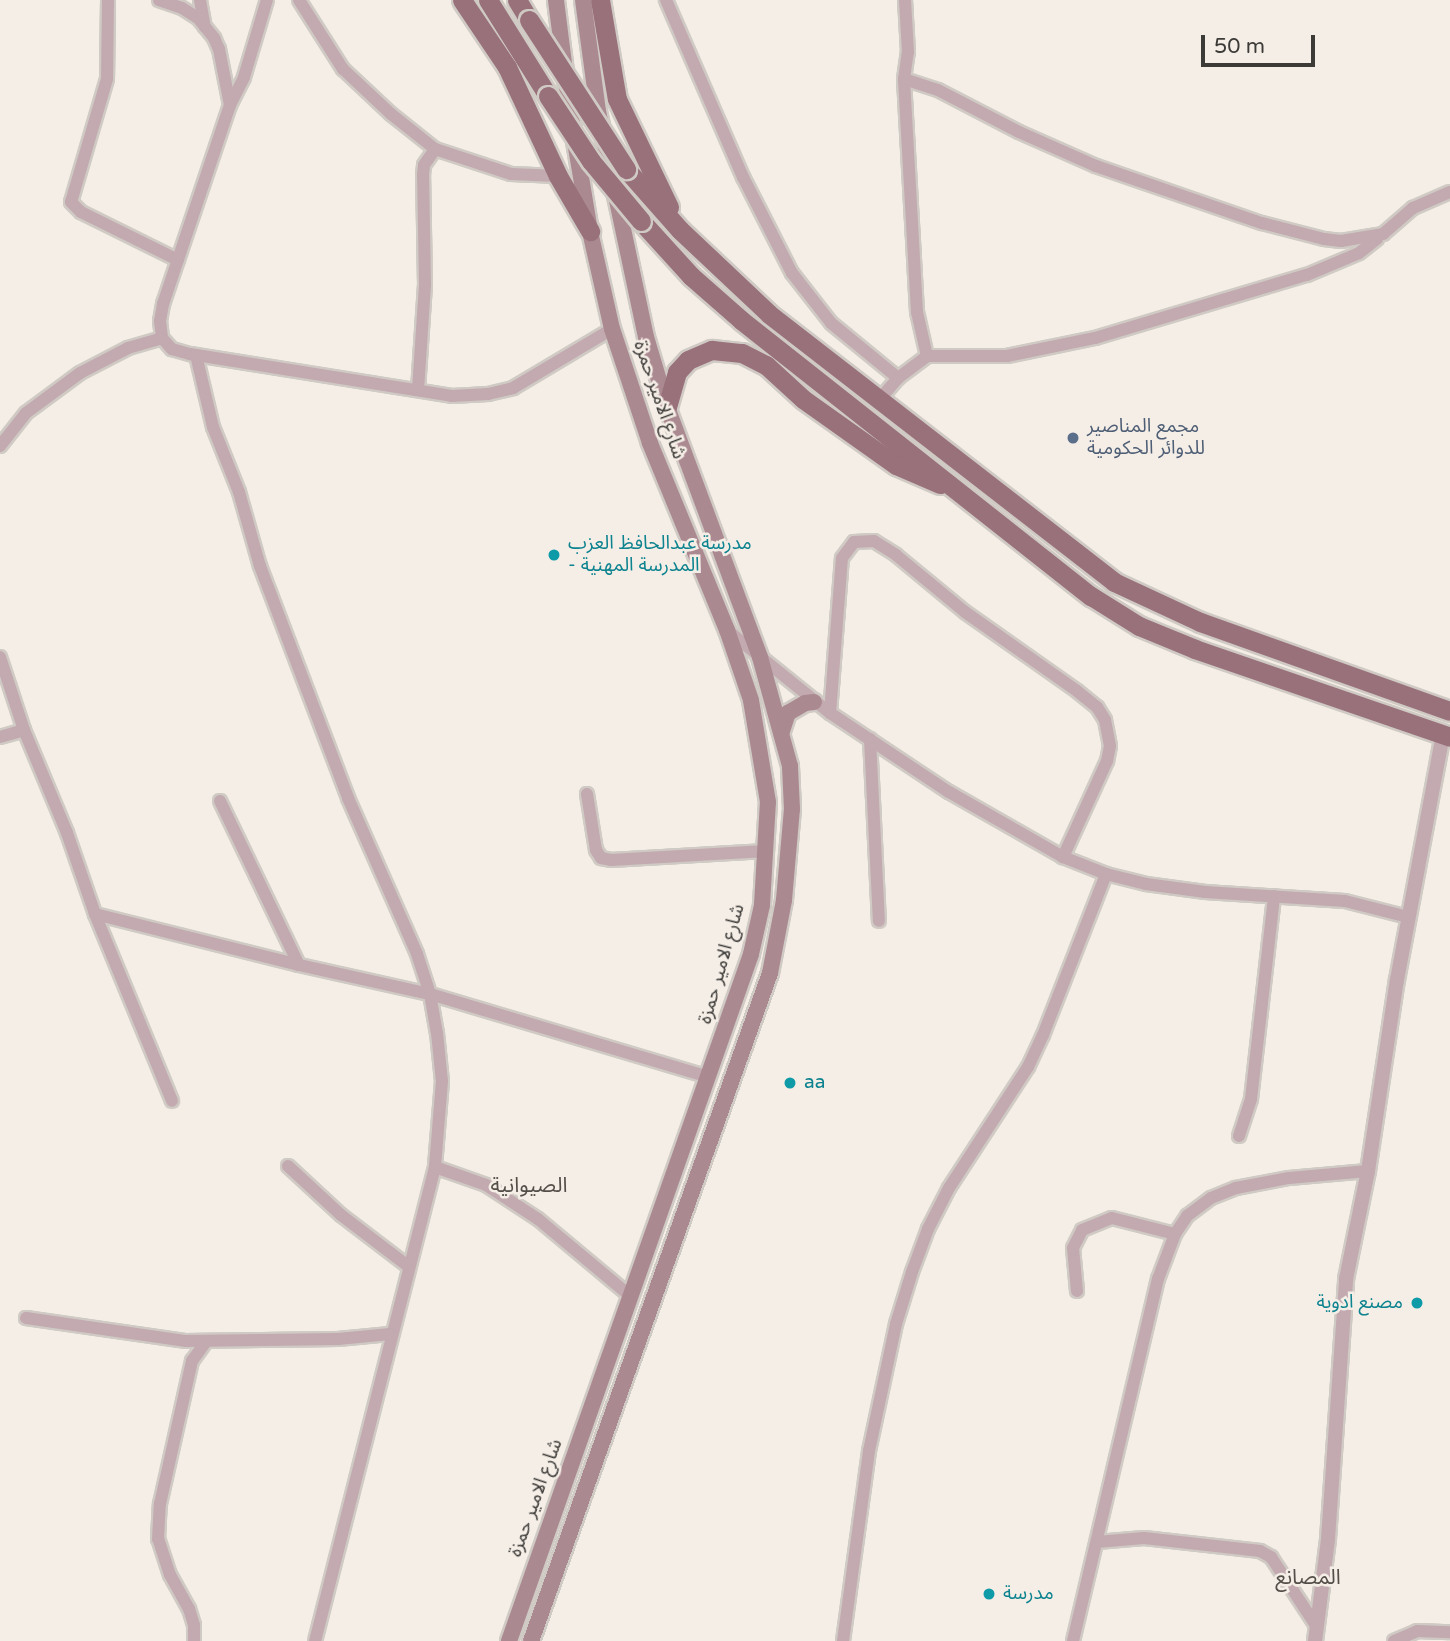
<!DOCTYPE html>
<meta charset="utf-8">
<style>
body{margin:0}
#map{position:relative;width:1450px;height:1641px;overflow:hidden;background:#f5eee7;font-family:"Varela Round","Noto Sans Arabic",sans-serif}
div>[style]{position:absolute}
.roads{filter:drop-shadow(2px 0 #d0cac4) drop-shadow(-2px 0 #d0cac4) drop-shadow(0 2px #d0cac4) drop-shadow(0 -2px #d0cac4)}
.minor>*{height:12px;margin:-6px;padding:0 6px;transform-origin:6px;border-radius:6px;background:#c2aab0}
.tertiary>*{height:14px;margin:-7px;padding:0 7px;transform-origin:7px;border-radius:7px;background:#c2aab0}
.secondary>*{height:16px;margin:-8px;padding:0 8px;transform-origin:8px;border-radius:8px;background:#ab8991}
.primary>*{height:19px;margin:-9.5px;padding:0 9.5px;transform-origin:9.5px;border-radius:9.5px;background:#99717b}
.bridges{filter:drop-shadow(2px 0 #d0cac4) drop-shadow(-2px 0 #d0cac4) drop-shadow(0 2px #d0cac4) drop-shadow(0 -2px #d0cac4)}
.primary-bridge>*{height:19px;margin:-9.5px;padding:0 9.5px;transform-origin:9.5px;border-radius:9.5px;background:#99717b}
.dots>*{width:19px;height:19px;translate:-50% -50%;box-sizing:border-box;border:4px solid #f5eee7;border-radius:50%}
span{translate:-50% -50%;white-space:nowrap;text-align:center;line-height:1.15;-webkit-text-stroke:5px #f5eee7;paint-order:stroke}
.street-label{font-size:19px;color:#3d3b38}
.service-label{font-size:19px;color:#4e5e75}
.left{translate:0 -50%;text-align:left}
.culture-label{font-size:19px;color:#0d838f}
.right{translate:-100% -50%;text-align:right}
.neighbourhood-label{font-size:21px;color:#544e49}
.scale{position:absolute;left:1201px;top:35px;width:114px;height:32px;box-sizing:border-box;border:4px solid #3d3b38;border-top:0;padding-left:9px;font-size:21px;line-height:24px;white-space:nowrap;color:#3d3b38;-webkit-text-stroke:5px #f5eee7;paint-order:stroke}
</style>
<div id="map">
<div class="roads">
<div class="minor">
<i style="left:108px;top:0;width:79px;rotate:90.7deg"></i>
<i style="left:107px;top:79px;width:128px;rotate:106.3deg"></i>
<i style="left:71px;top:202px;width:14px;rotate:45deg"></i>
<i style="left:81px;top:212px;width:108px;rotate:26.3deg"></i>
<i style="left:159px;top:0;width:24px;rotate:19deg"></i>
<i style="left:182px;top:8px;width:19px;rotate:32deg"></i>
<i style="left:198px;top:18px;width:26px;rotate:51deg"></i>
<i style="left:214px;top:38px;width:12px;rotate:66deg"></i>
<i style="left:219px;top:49px;width:57px;rotate:78.9deg"></i>
<i style="left:230px;top:105px;width:210px;rotate:108.6deg"></i>
<i style="left:163px;top:304px;width:17px;rotate:100deg"></i>
<i style="left:160px;top:321px;width:17px;rotate:83deg"></i>
<i style="left:162px;top:338px;width:15px;rotate:48deg"></i>
<i style="left:172px;top:349px;width:19px;rotate:16deg"></i>
<i style="left:190px;top:354px;width:265px;rotate:9.1deg"></i>
<i style="left:452px;top:396px;width:36px;rotate:-3deg"></i>
<i style="left:488px;top:394px;width:26px;rotate:-13deg"></i>
<i style="left:513px;top:388px;width:115px;rotate:-30.8deg"></i>
<i style="left:200px;top:0;width:27px;rotate:80deg"></i>
<i style="left:299px;top:0;width:82px;rotate:57.5deg"></i>
<i style="left:343px;top:69px;width:66px;rotate:43.2deg"></i>
<i style="left:391px;top:114px;width:56px;rotate:38.5deg"></i>
<i style="left:435px;top:149px;width:80px;rotate:18.2deg"></i>
<i style="left:511px;top:174px;width:47px;rotate:2.4deg"></i>
<i style="left:666px;top:0;width:193px;rotate:66.5deg"></i>
<i style="left:743px;top:177px;width:108px;rotate:63deg"></i>
<i style="left:792px;top:273px;width:63px;rotate:52deg"></i>
<i style="left:831px;top:323px;width:87px;rotate:39.4deg"></i>
<i style="left:904px;top:79px;width:36px;rotate:18deg"></i>
<i style="left:938px;top:90px;width:91px;rotate:27.4deg"></i>
<i style="left:1019px;top:132px;width:84px;rotate:23.8deg"></i>
<i style="left:1096px;top:166px;width:176px;rotate:19deg"></i>
<i style="left:1262px;top:223px;width:64px;rotate:14.5deg"></i>
<i style="left:1324px;top:239px;width:17px;rotate:7deg"></i>
<i style="left:1341px;top:241px;width:43px;rotate:-9.5deg"></i>
<i style="left:1383px;top:234px;width:40px;rotate:-41deg"></i>
<i style="left:1413px;top:208px;width:40px;rotate:-23.4deg"></i>
<i style="left:230px;top:105px;width:31px;rotate:-63deg"></i>
<i style="left:244px;top:77px;width:80px;rotate:-73.4deg"></i>
<i style="left:196px;top:355px;width:74px;rotate:76.7deg"></i>
<i style="left:213px;top:427px;width:70px;rotate:68.2deg"></i>
<i style="left:239px;top:492px;width:77px;rotate:74.2deg"></i>
<i style="left:260px;top:566px;width:248px;rotate:69.2deg"></i>
<i style="left:348px;top:798px;width:171px;rotate:66.1deg"></i>
<i style="left:417px;top:954px;width:42px;rotate:72deg"></i>
<i style="left:430px;top:994px;width:40px;rotate:80deg"></i>
<i style="left:437px;top:1033px;width:48px;rotate:84.1deg"></i>
<i style="left:442px;top:1081px;width:86px;rotate:94.7deg"></i>
<i style="left:435px;top:1167px;width:489px;rotate:104.2deg"></i>
<i style="left:927px;top:356px;width:80px"></i>
<i style="left:1007px;top:356px;width:90px;rotate:-11.6deg"></i>
<i style="left:1095px;top:338px;width:221px;rotate:-16.6deg"></i>
<i style="left:1307px;top:275px;width:56px;rotate:-22.9deg"></i>
<i style="left:1359px;top:253px;width:23px;rotate:-38deg"></i>
<i style="left:418px;top:390px;width:105px;rotate:-86.2deg"></i>
<i style="left:425px;top:285px;width:110px;rotate:-91deg"></i>
<i style="left:423px;top:175px;width:10px;rotate:-84deg"></i>
<i style="left:424px;top:165px;width:19px;rotate:-55deg"></i>
<i style="left:879px;top:400px;width:29px;rotate:-49deg"></i>
<i style="left:898px;top:378px;width:36px;rotate:-37deg"></i>
<i style="left:927px;top:356px;width:45px;rotate:-102.8deg"></i>
<i style="left:917px;top:312px;width:233px;rotate:-93.2deg"></i>
<i style="left:904px;top:79px;width:27px;rotate:-82deg"></i>
<i style="left:908px;top:52px;width:52px;rotate:-93.3deg"></i>
<i style="left:0;top:446px;width:42px;rotate:-51.8deg"></i>
<i style="left:26px;top:413px;width:67px;rotate:-36.5deg"></i>
<i style="left:80px;top:373px;width:54px;rotate:-27.5deg"></i>
<i style="left:128px;top:348px;width:35px;rotate:-16deg"></i>
<i style="left:727px;top:630px;width:132px;rotate:38.9deg"></i>
<i style="left:830px;top:713px;width:143px;rotate:33.6deg"></i>
<i style="left:949px;top:792px;width:131px;rotate:29.7deg"></i>
<i style="left:1063px;top:857px;width:46px;rotate:21.6deg"></i>
<i style="left:1106px;top:874px;width:41px;rotate:14deg"></i>
<i style="left:1146px;top:884px;width:60px;rotate:7.7deg"></i>
<i style="left:1205px;top:892px;width:140px;rotate:3.7deg"></i>
<i style="left:1345px;top:901px;width:65px;rotate:14.3deg"></i>
<i style="left:0;top:657px;width:77px;rotate:71.8deg"></i>
<i style="left:24px;top:730px;width:112px;rotate:67.3deg"></i>
<i style="left:67px;top:833px;width:86px;rotate:70.9deg"></i>
<i style="left:95px;top:914px;width:202px;rotate:67.6deg"></i>
<i style="left:830px;top:713px;width:155px;rotate:-85.6deg"></i>
<i style="left:842px;top:558px;width:20px;rotate:-53deg"></i>
<i style="left:854px;top:542px;width:20px;rotate:-3deg"></i>
<i style="left:874px;top:541px;width:26px;rotate:32deg"></i>
<i style="left:896px;top:555px;width:89px;rotate:39.6deg"></i>
<i style="left:965px;top:612px;width:137px;rotate:35.2deg"></i>
<i style="left:1077px;top:691px;width:26px;rotate:39deg"></i>
<i style="left:1097px;top:707px;width:15px;rotate:58deg"></i>
<i style="left:1105px;top:720px;width:26px;rotate:79deg"></i>
<i style="left:1110px;top:746px;width:15px;rotate:101deg"></i>
<i style="left:1107px;top:761px;width:106px;rotate:114.6deg"></i>
<i style="left:0;top:737px;width:25px;rotate:-16deg"></i>
<i style="left:870px;top:739px;width:182px;rotate:87.2deg"></i>
<i style="left:587px;top:794px;width:57px;rotate:80.9deg"></i>
<i style="left:596px;top:850px;width:9px;rotate:58deg"></i>
<i style="left:601px;top:858px;width:10px;rotate:11deg"></i>
<i style="left:611px;top:860px;width:155px;rotate:-3.3deg"></i>
<i style="left:220px;top:801px;width:182px;rotate:64.3deg"></i>
<i style="left:95px;top:914px;width:210px;rotate:14deg"></i>
<i style="left:299px;top:965px;width:134px;rotate:12.5deg"></i>
<i style="left:430px;top:994px;width:291px;rotate:16.6deg"></i>
<i style="left:1239px;top:1136px;width:39px;rotate:-72deg"></i>
<i style="left:1251px;top:1099px;width:204px;rotate:-83.5deg"></i>
<i style="left:288px;top:1166px;width:72px;rotate:42.8deg"></i>
<i style="left:341px;top:1215px;width:84px;rotate:37.3deg"></i>
<i style="left:435px;top:1167px;width:54px;rotate:19.4deg"></i>
<i style="left:486px;top:1185px;width:62px;rotate:33.2deg"></i>
<i style="left:538px;top:1219px;width:120px;rotate:39.9deg"></i>
<i style="left:1077px;top:1291px;width:43px;rotate:-95.3deg"></i>
<i style="left:1073px;top:1248px;width:20px;rotate:-63deg"></i>
<i style="left:1082px;top:1230px;width:32px;rotate:-22deg"></i>
<i style="left:1112px;top:1218px;width:65px;rotate:14.3deg"></i>
<i style="left:26px;top:1318px;width:162px;rotate:8.2deg"></i>
<i style="left:186px;top:1341px;width:152px;rotate:-0.8deg"></i>
<i style="left:338px;top:1339px;width:52px;rotate:-5.5deg"></i>
<i style="left:1097px;top:1542px;width:47px;rotate:-4.9deg"></i>
<i style="left:1144px;top:1538px;width:117px;rotate:6.4deg"></i>
<i style="left:1260px;top:1551px;width:13px;rotate:29deg"></i>
<i style="left:1271px;top:1557px;width:84px;rotate:56.7deg"></i>
<i style="left:194px;top:1641px;width:16px;rotate:-90deg"></i>
<i style="left:194px;top:1625px;width:17px;rotate:-107deg"></i>
<i style="left:189px;top:1609px;width:39px;rotate:-119deg"></i>
<i style="left:170px;top:1575px;width:38px;rotate:-108deg"></i>
<i style="left:158px;top:1539px;width:35px;rotate:-87deg"></i>
<i style="left:160px;top:1504px;width:147px;rotate:-77.4deg"></i>
<i style="left:192px;top:1361px;width:24px;rotate:-54deg"></i>
<i style="left:843px;top:1641px;width:192px;rotate:-82.2deg"></i>
<i style="left:869px;top:1451px;width:130px;rotate:-78deg"></i>
<i style="left:896px;top:1324px;width:54px;rotate:-72.9deg"></i>
<i style="left:912px;top:1272px;width:46px;rotate:-69.6deg"></i>
<i style="left:928px;top:1229px;width:46px;rotate:-62.9deg"></i>
<i style="left:949px;top:1188px;width:145px;rotate:-56.9deg"></i>
<i style="left:1028px;top:1067px;width:35px;rotate:-65deg"></i>
<i style="left:1043px;top:1035px;width:173px;rotate:-68.6deg"></i>
<i style="left:1073px;top:1641px;width:372px;rotate:-76.8deg"></i>
<i style="left:1158px;top:1279px;width:48px;rotate:-69.3deg"></i>
<i style="left:1175px;top:1234px;width:22px;rotate:-56deg"></i>
<i style="left:1187px;top:1216px;width:30px;rotate:-37deg"></i>
<i style="left:1211px;top:1198px;width:27px;rotate:-22deg"></i>
<i style="left:1236px;top:1188px;width:54px;rotate:-10.7deg"></i>
<i style="left:1289px;top:1178px;width:79px;rotate:-5.1deg"></i>
<i style="left:1394px;top:1641px;width:25px;rotate:-23deg"></i>
<i style="left:1417px;top:1631px;width:33px;rotate:2deg"></i>
</div>
<div class="tertiary">
<i style="left:1315px;top:1641px;width:103px;rotate:-82.7deg"></i>
<i style="left:1328px;top:1539px;width:261px;rotate:-86deg"></i>
<i style="left:1346px;top:1279px;width:110px;rotate:-78.5deg"></i>
<i style="left:1368px;top:1171px;width:193px;rotate:-81.4deg"></i>
<i style="left:1397px;top:980px;width:250px;rotate:-79.4deg"></i>
</div>
<div class="secondary">
<i style="left:782px;top:731px;width:19px;rotate:-72deg"></i>
<i style="left:788px;top:713px;width:20px;rotate:-30deg"></i>
<i style="left:805px;top:703px;width:9px;rotate:-6deg"></i>
<i style="left:509px;top:1641px;width:728px;rotate:-70.59deg"></i>
<i style="left:751px;top:954px;width:50px;rotate:-77.3deg"></i>
<i style="left:762px;top:905px;width:103px;rotate:-86.7deg"></i>
<i style="left:768px;top:802px;width:103px;rotate:-99.5deg"></i>
<i style="left:751px;top:700px;width:74px;rotate:-108.9deg"></i>
<i style="left:727px;top:630px;width:202px;rotate:-112.4deg"></i>
<i style="left:650px;top:443px;width:120px;rotate:-108.4deg"></i>
<i style="left:612px;top:329px;width:100px;rotate:-102.7deg"></i>
<i style="left:590px;top:231px;width:122px;rotate:-99.5deg"></i>
<i style="left:570px;top:111px;width:112px;rotate:-97.2deg"></i>
<i style="left:531px;top:1641px;width:709px;rotate:-70.31deg"></i>
<i style="left:770px;top:973px;width:74px;rotate:-79.1deg"></i>
<i style="left:784px;top:900px;width:91px;rotate:-85deg"></i>
<i style="left:792px;top:809px;width:43px;rotate:-92.7deg"></i>
<i style="left:790px;top:766px;width:113px;rotate:-105.4deg"></i>
<i style="left:760px;top:657px;width:267px;rotate:-110.4deg"></i>
<i style="left:667px;top:407px;width:73px;rotate:-106.7deg"></i>
<i style="left:646px;top:337px;width:231px;rotate:-102deg"></i>
<i style="left:598px;top:111px;width:112px;rotate:-97.7deg"></i>
</div>
<div class="primary">
<i style="left:462px;top:0;width:81px;rotate:56.1deg"></i>
<i style="left:507px;top:67px;width:120px;rotate:64.9deg"></i>
<i style="left:558px;top:176px;width:64px;rotate:59.8deg"></i>
<i style="left:488px;top:0;width:113px;rotate:58deg"></i>
<i style="left:517px;top:0;width:23px;rotate:59deg"></i>
<i style="left:600px;top:0;width:100px;rotate:80.3deg"></i>
<i style="left:617px;top:99px;width:120px;rotate:64.3deg"></i>
<i style="left:626px;top:169px;width:81px;rotate:48.5deg"></i>
<i style="left:680px;top:230px;width:122px;rotate:43.3deg"></i>
<i style="left:769px;top:314px;width:437px;rotate:37.8deg"></i>
<i style="left:1114px;top:582px;width:95px;rotate:24.9deg"></i>
<i style="left:1200px;top:622px;width:265px;rotate:19.6deg"></i>
<i style="left:641px;top:221px;width:74px;rotate:47.7deg"></i>
<i style="left:691px;top:276px;width:67px;rotate:41.3deg"></i>
<i style="left:741px;top:320px;width:446px;rotate:38.3deg"></i>
<i style="left:1091px;top:596px;width:57px;rotate:32deg"></i>
<i style="left:1139px;top:626px;width:61px;rotate:22.3deg"></i>
<i style="left:1195px;top:649px;width:270px;rotate:19deg"></i>
<i style="left:667px;top:407px;width:36px;rotate:-74deg"></i>
<i style="left:677px;top:372px;width:16px;rotate:-47deg"></i>
<i style="left:688px;top:360px;width:26px;rotate:-23deg"></i>
<i style="left:712px;top:350px;width:30px;rotate:6deg"></i>
<i style="left:742px;top:353px;width:27px;rotate:27deg"></i>
<i style="left:766px;top:365px;width:50px;rotate:42.6deg"></i>
<i style="left:803px;top:399px;width:114px;rotate:35.4deg"></i>
<i style="left:896px;top:465px;width:48px;rotate:23.4deg"></i>
</div>
</div>
<div class="bridges">
<div class="primary-bridge">
<i style="left:529px;top:20px;width:178px;rotate:56.9deg"></i>
<i style="left:548px;top:96px;width:78px;rotate:56.5deg"></i>
<i style="left:591px;top:161px;width:78px;rotate:50.2deg"></i>
</div>
</div>
<div class="dots">
<i style="left:1073px;top:438px;background:#5c6f8a"></i>
<i style="left:554px;top:555px;background:#0f9aa8"></i>
<i style="left:790px;top:1083px;background:#0f9aa8"></i>
<i style="left:1417px;top:1303px;background:#0f9aa8"></i>
<i style="left:989px;top:1594px;background:#0f9aa8"></i>
</div>
<div class="street-label">
<span style="left:659px;top:400px;rotate:71deg">شارع الامير حمزة</span>
<span style="left:722px;top:964px;rotate:-74deg">شارع الامير حمزة</span>
<span style="left:536px;top:1498px;rotate:-70deg">شارع الامير حمزة</span>
</div>
<div class="service-label">
<span class="left" style="left:1087px;top:438px">مجمع المناصير<br>للدوائر الحكومية</span>
</div>
<div class="culture-label">
<span class="left" style="left:568px;top:555px">مدرسة عبدالحافظ العزب<br>- المدرسة المهنية</span>
<span class="left" style="left:804px;top:1083px">aa</span>
<span class="right" style="left:1403px;top:1303px">مصنع ادوية</span>
<span class="left" style="left:1003px;top:1594px">مدرسة</span>
</div>
<div class="neighbourhood-label">
<span style="left:529px;top:1186px">الصيوانية</span>
<span style="left:1308px;top:1578px">المصانع</span>
</div>
<div class="scale">50 m</div>
</div>
